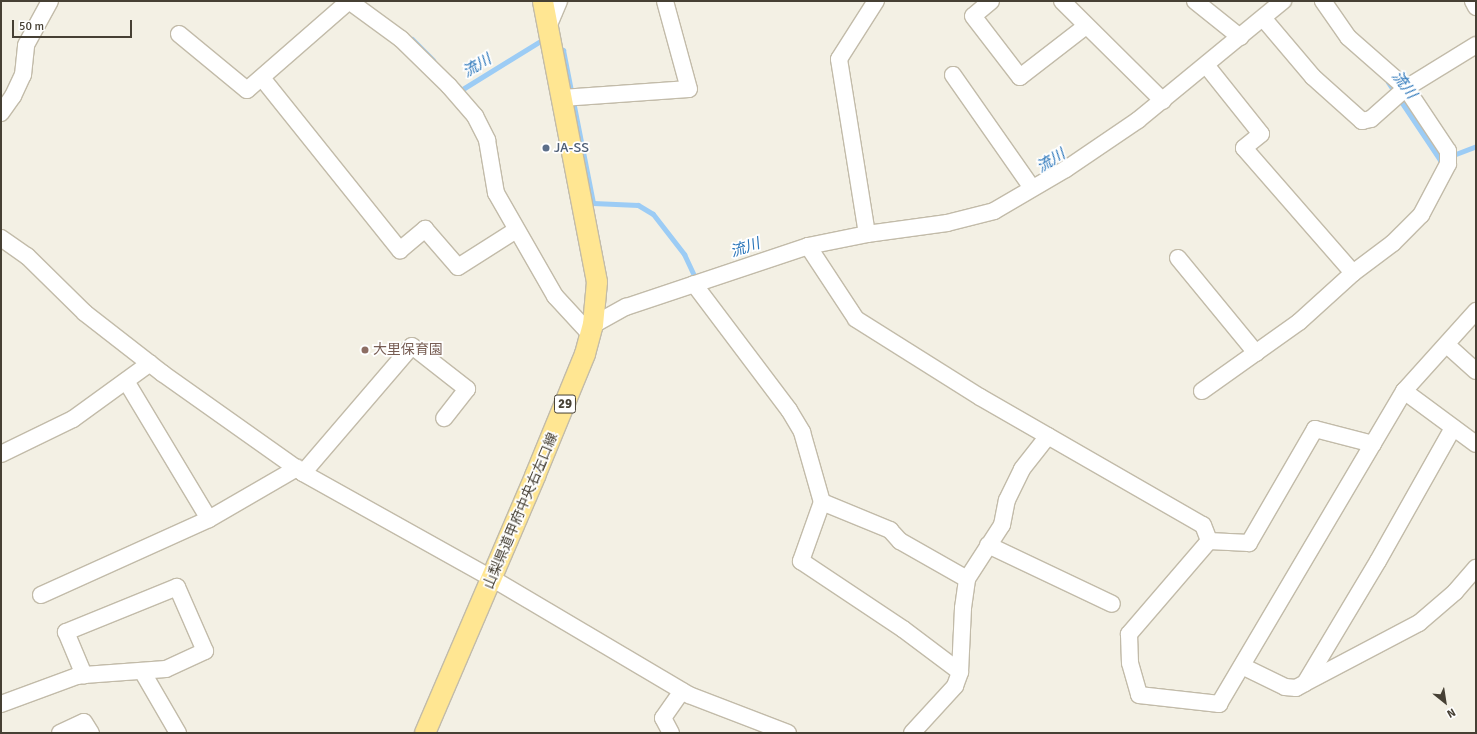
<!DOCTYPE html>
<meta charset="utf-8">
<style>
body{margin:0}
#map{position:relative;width:1477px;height:734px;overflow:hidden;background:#f3f0e4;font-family:Signika,"Noto Sans JP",sans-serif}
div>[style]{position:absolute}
.stream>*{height:5px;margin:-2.5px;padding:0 2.5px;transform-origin:2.5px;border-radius:2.5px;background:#9cccf5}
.roads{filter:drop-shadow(1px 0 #c2bba9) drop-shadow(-1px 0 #c2bba9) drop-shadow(0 1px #c2bba9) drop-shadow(0 -1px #c2bba9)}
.minor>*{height:16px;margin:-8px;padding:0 8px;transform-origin:8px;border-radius:8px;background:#fff}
.major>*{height:20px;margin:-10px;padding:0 10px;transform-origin:10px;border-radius:10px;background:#ffe692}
.dots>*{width:11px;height:11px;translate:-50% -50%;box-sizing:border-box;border:2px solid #fff;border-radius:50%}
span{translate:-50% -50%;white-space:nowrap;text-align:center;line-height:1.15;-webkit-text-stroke:3.5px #fff;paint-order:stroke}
.shield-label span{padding:1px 3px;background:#fff;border:1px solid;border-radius:3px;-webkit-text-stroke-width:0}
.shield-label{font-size:13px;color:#464034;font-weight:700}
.service-label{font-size:14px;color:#4e5e75}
.left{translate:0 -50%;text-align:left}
.education-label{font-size:14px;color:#785e54}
.street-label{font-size:14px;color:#464034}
.water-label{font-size:15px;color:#2773b8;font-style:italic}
.frame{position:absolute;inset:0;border:2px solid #464034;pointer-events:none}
.north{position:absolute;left:1425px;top:682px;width:40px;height:40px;-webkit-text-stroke:3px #fff;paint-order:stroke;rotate:150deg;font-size:11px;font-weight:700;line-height:16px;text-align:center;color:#464034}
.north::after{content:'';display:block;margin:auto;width:14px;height:18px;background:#464034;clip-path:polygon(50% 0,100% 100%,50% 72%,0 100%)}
.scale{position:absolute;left:12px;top:20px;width:120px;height:18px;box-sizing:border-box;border:2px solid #464034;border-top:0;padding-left:5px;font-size:12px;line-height:14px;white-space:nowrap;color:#464034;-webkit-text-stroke:3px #fff;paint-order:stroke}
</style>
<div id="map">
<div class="stream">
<i style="left:412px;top:39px;width:30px;rotate:45deg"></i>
<i style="left:557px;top:47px;width:7px;rotate:27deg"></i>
<i style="left:563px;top:50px;width:156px;rotate:78.9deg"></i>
<i style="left:593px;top:203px;width:45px;rotate:2.5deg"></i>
<i style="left:638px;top:205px;width:17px;rotate:31deg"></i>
<i style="left:653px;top:214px;width:51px;rotate:52.2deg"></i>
<i style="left:684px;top:254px;width:26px;rotate:65deg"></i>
<i style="left:695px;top:278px;width:4px;rotate:-14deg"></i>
<i style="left:1388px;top:82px;width:94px;rotate:56.3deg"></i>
<i style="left:1440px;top:160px;width:39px;rotate:-21deg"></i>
<i style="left:458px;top:86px;width:5px;rotate:53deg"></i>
<i style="left:461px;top:90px;width:95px;rotate:-31.7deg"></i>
<i style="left:542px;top:40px;width:4px;rotate:27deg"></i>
</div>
<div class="roads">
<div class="minor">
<i style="left:349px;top:1px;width:64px;rotate:36.2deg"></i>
<i style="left:401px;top:39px;width:67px;rotate:44.4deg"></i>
<i style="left:449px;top:86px;width:40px;rotate:49deg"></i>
<i style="left:475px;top:116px;width:27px;rotate:63deg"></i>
<i style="left:487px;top:140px;width:54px;rotate:80.4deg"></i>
<i style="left:496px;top:193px;width:119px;rotate:60.2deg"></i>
<i style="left:555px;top:296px;width:53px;rotate:47.3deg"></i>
<i style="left:991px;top:1px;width:23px;rotate:140deg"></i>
<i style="left:973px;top:16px;width:77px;rotate:52.4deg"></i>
<i style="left:1020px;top:77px;width:83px;rotate:-37.7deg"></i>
<i style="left:1062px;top:1px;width:142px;rotate:44.7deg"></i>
<i style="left:1195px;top:1px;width:58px;rotate:38.7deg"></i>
<i style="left:1473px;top:1px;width:7px;rotate:63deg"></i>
<i style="left:1263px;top:18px;width:77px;rotate:49.7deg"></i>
<i style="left:1313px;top:77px;width:66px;rotate:41.9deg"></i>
<i style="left:1362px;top:121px;width:9px;rotate:-13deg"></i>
<i style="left:1371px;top:119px;width:47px;rotate:-41.5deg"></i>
<i style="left:1406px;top:88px;width:77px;rotate:-138.7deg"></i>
<i style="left:1348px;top:37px;width:44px;rotate:-124.8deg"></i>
<i style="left:548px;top:27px;width:28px;rotate:-67deg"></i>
<i style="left:179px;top:34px;width:88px;rotate:39.5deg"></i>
<i style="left:247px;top:90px;width:135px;rotate:-41.1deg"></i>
<i style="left:1206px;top:65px;width:88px;rotate:51.4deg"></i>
<i style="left:1261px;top:134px;width:22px;rotate:141deg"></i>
<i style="left:1244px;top:148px;width:166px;rotate:48.9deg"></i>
<i style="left:1353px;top:273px;width:50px;rotate:-36.9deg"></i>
<i style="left:1393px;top:243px;width:40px;rotate:-45deg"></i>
<i style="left:1421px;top:215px;width:58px;rotate:-62.1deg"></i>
<i style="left:1448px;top:164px;width:13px;rotate:-90deg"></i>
<i style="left:1448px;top:151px;width:76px;rotate:-123.7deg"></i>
<i style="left:1406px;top:88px;width:82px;rotate:-31.6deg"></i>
<i style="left:953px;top:75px;width:138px;rotate:55deg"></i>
<i style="left:262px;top:78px;width:221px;rotate:51.3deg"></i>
<i style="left:400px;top:250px;width:33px;rotate:-40deg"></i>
<i style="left:425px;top:229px;width:50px;rotate:49deg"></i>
<i style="left:458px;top:267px;width:69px;rotate:-32.5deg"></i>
<i style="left:562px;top:98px;width:127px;rotate:-4.1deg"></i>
<i style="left:689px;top:89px;width:91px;rotate:-105.3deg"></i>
<i style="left:1px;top:113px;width:21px;rotate:-55deg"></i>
<i style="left:13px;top:96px;width:23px;rotate:-65deg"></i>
<i style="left:23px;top:75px;width:30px;rotate:-84deg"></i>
<i style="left:26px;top:45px;width:50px;rotate:-61.4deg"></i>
<i style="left:867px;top:234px;width:177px;rotate:-99.1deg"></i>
<i style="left:839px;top:59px;width:69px;rotate:-57.5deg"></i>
<i style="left:1px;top:238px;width:32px;rotate:35deg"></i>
<i style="left:27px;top:256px;width:81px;rotate:44.5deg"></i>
<i style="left:85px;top:313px;width:98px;rotate:37.9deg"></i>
<i style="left:162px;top:373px;width:173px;rotate:35.3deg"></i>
<i style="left:303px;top:473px;width:218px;rotate:29.2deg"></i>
<i style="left:493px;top:579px;width:228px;rotate:30.6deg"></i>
<i style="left:689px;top:695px;width:106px;rotate:21deg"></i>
<i style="left:808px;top:246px;width:87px;rotate:56.7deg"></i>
<i style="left:856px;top:319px;width:146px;rotate:32.2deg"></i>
<i style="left:980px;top:397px;width:257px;rotate:29.9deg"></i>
<i style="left:1203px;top:525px;width:17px;rotate:69deg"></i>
<i style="left:1178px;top:258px;width:123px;rotate:50.6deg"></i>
<i style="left:694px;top:284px;width:158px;rotate:53deg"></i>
<i style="left:789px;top:410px;width:26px;rotate:59deg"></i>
<i style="left:802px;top:432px;width:73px;rotate:74.1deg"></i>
<i style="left:822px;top:502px;width:74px;rotate:22.4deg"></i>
<i style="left:890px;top:530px;width:15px;rotate:48deg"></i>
<i style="left:900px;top:541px;width:77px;rotate:29.6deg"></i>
<i style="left:593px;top:325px;width:38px;rotate:-29deg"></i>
<i style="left:626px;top:307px;width:192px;rotate:-18.5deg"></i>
<i style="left:808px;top:246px;width:60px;rotate:-11.5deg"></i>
<i style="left:867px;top:234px;width:81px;rotate:-7.8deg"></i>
<i style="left:947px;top:223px;width:49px;rotate:-14.3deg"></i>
<i style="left:994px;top:211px;width:83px;rotate:-30.3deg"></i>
<i style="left:1066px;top:169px;width:87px;rotate:-34.2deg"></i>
<i style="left:1138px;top:120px;width:188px;rotate:-39.4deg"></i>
<i style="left:1447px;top:345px;width:39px;rotate:42deg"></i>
<i style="left:126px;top:381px;width:161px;rotate:59deg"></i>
<i style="left:1202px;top:391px;width:119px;rotate:-35.4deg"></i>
<i style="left:1299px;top:322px;width:73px;rotate:-42.2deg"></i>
<i style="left:1404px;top:391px;width:89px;rotate:36.4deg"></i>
<i style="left:1373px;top:444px;width:60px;rotate:-165.5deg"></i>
<i style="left:1315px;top:429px;width:132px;rotate:120.1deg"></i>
<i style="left:1249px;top:543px;width:40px;rotate:-177.1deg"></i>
<i style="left:1209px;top:541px;width:123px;rotate:130.7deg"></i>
<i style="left:1129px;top:634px;width:29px;rotate:88deg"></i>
<i style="left:1130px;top:663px;width:33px;rotate:74deg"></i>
<i style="left:1139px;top:695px;width:81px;rotate:6.4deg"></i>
<i style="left:1219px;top:704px;width:364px;rotate:-59.4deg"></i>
<i style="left:1404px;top:391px;width:108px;rotate:-48deg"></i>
<i style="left:1px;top:454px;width:80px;rotate:-25.9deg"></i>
<i style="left:73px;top:419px;width:95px;rotate:-36deg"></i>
<i style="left:303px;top:473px;width:167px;rotate:-49.4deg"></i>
<i style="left:412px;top:346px;width:70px;rotate:38deg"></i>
<i style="left:467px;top:389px;width:37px;rotate:128deg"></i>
<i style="left:822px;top:502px;width:63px;rotate:109.6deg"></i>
<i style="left:801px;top:561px;width:123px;rotate:33.7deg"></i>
<i style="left:903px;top:629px;width:71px;rotate:37deg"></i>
<i style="left:988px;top:545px;width:137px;rotate:25.4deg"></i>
<i style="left:41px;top:595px;width:184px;rotate:-24.3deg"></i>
<i style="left:209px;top:519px;width:102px;rotate:-30.1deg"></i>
<i style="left:1242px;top:666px;width:48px;rotate:26deg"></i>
<i style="left:1285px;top:687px;width:11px;rotate:5deg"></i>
<i style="left:1296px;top:688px;width:10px;rotate:-29deg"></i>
<i style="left:1305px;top:683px;width:142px;rotate:-59.1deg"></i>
<i style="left:1378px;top:561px;width:153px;rotate:-60.6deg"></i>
<i style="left:142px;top:671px;width:72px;rotate:59.9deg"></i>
<i style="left:1305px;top:683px;width:129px;rotate:-27.8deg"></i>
<i style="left:1419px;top:623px;width:48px;rotate:-40.7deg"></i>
<i style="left:1455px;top:592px;width:32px;rotate:-49deg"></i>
<i style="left:1px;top:704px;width:81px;rotate:-20.2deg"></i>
<i style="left:77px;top:676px;width:7px;rotate:-8deg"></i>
<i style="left:84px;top:675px;width:82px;rotate:-4.2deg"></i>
<i style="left:166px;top:669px;width:43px;rotate:-24.8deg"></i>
<i style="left:205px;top:651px;width:70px;rotate:-113.6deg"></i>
<i style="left:177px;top:587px;width:120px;rotate:157.9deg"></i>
<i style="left:66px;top:632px;width:47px;rotate:67.3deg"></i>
<i style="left:60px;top:733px;width:26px;rotate:-25deg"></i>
<i style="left:84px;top:722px;width:13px;rotate:58deg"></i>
<i style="left:671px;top:733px;width:17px;rotate:-118deg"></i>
<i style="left:663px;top:718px;width:33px;rotate:-55deg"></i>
<i style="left:912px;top:733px;width:64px;rotate:-47.5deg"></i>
<i style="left:955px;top:686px;width:15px;rotate:-70deg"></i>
<i style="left:960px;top:672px;width:64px;rotate:-87.3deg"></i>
<i style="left:963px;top:608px;width:29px;rotate:-82deg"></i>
<i style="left:967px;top:579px;width:64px;rotate:-57.1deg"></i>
<i style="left:1002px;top:525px;width:25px;rotate:-79deg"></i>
<i style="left:1007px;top:500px;width:34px;rotate:-64deg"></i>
<i style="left:1022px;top:469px;width:42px;rotate:-51.8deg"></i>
</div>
<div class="major">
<i style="left:425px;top:733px;width:280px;rotate:-66.8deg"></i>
<i style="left:535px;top:476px;width:132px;rotate:-67.7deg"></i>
<i style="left:585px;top:354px;width:30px;rotate:-75deg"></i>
<i style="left:593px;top:325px;width:43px;rotate:-84.7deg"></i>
<i style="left:597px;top:282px;width:286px;rotate:-100.9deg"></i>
</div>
</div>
<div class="dots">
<i style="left:546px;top:148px;background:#5c6f8a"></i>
<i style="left:365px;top:350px;background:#8d6e63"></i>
</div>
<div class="shield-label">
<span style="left:565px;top:404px">29</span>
</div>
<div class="service-label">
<span class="left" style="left:554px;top:148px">JA-SS</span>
</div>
<div class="education-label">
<span class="left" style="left:373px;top:350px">大里保育園</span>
</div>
<div class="street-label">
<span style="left:521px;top:511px;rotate:-67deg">山梨県道甲府中央右左口線</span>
</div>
<div class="water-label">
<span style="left:477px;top:66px;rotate:-31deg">流川</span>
<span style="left:1404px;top:85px;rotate:53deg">流川</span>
<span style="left:1051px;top:161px;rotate:-32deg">流川</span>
<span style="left:745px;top:248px;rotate:-19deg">流川</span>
</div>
<div class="frame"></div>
<div class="north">N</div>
<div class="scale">50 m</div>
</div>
